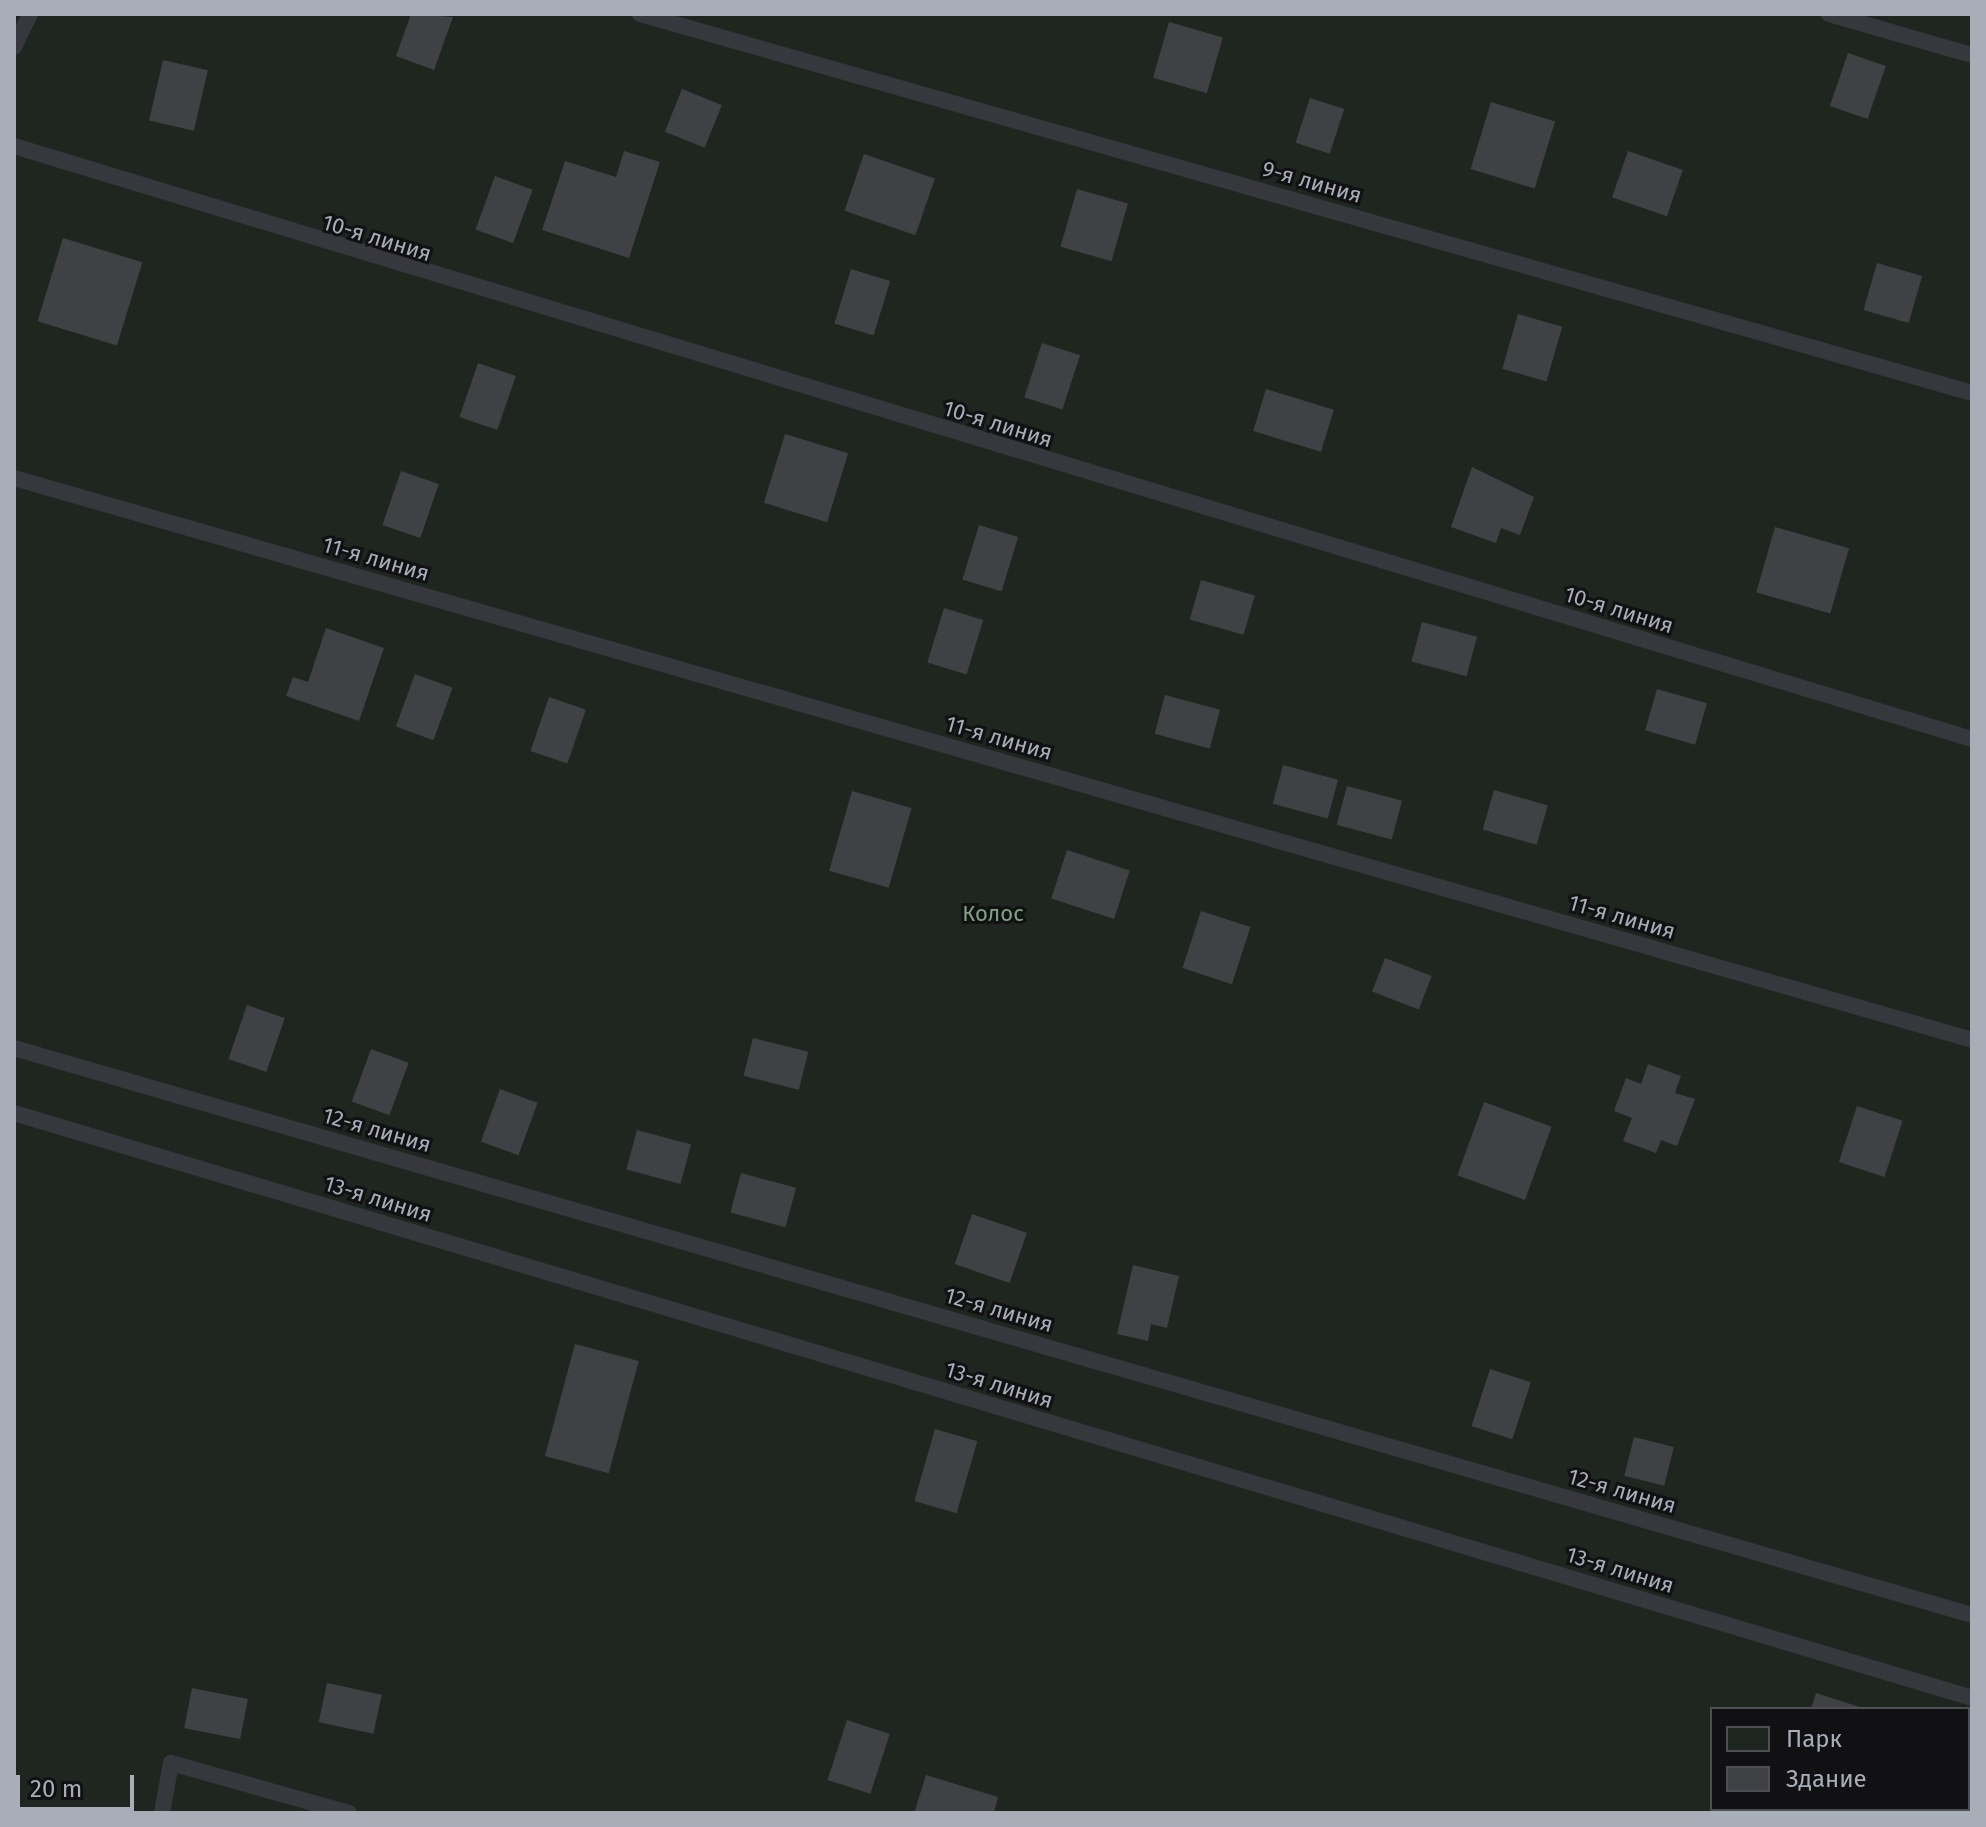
<!DOCTYPE html>
<meta charset="utf-8">
<style>
body{margin:0}
#map{position:relative;width:1986px;height:1827px;overflow:hidden;background:#161618;font-family:"Fira Sans",sans-serif}
div>[style]{position:absolute}
.green>*{inset:0;background:#1e261f}
.building>*{inset:0;background:#404145;transform-origin:0 0}
.lane>*{height:16px;margin:-8px;padding:0 8px;transform-origin:8px;border-radius:8px;background:#37383d}
span{translate:-50% -50%;white-space:nowrap;text-align:center;line-height:1.15;-webkit-text-stroke:6px #111113;paint-order:stroke}
.street-label{font-size:22px;color:#a8adb8}
.park-label{font-size:22px;color:#7fa381}
.frame{position:absolute;inset:0;border:16px solid #a8adb8;pointer-events:none}
.legend{position:absolute;left:1710px;top:1707px;width:260px;height:104px;box-sizing:border-box;background:#111113;border:2px solid #4d4f55;margin:0;padding:10px 14px;list-style:none;font-size:24px;color:#a8adb8}
.legend li{display:flex;align-items:center;gap:16px;height:40px}
.legend b{width:40px;border:2px solid #4d4f55}
.scale{position:absolute;left:16px;top:1775px;width:118px;height:36px;box-sizing:border-box;border:4px solid #a8adb8;border-top:0;padding-left:10px;font-size:24px;line-height:28px;white-space:nowrap;color:#a8adb8;-webkit-text-stroke:6px #111113;paint-order:stroke}
</style>
<div id="map">
<div class="green">
<i style="clip-path:polygon(evenodd,14px 14px,1972px 14px,1972px 1813px,14px 1813px,14px 14px,1712px 1709px,1968px 1709px,1968px 1809px,1712px 1809px,1712px 1709px)"></i>
</div>
<div class="building">
<i style="clip-path:polygon(411px 14px,453px 17px,434px 70px,396px 56px)"></i>
<i style="left:1169px;top:22px;width:56px;height:58px;rotate:16deg"></i>
<i style="left:1848px;top:53px;width:40px;height:56px;rotate:19deg"></i>
<i style="left:163px;top:60px;width:46px;height:62px;rotate:13deg"></i>
<i style="left:682px;top:89px;width:43px;height:46px;rotate:22deg"></i>
<i style="left:1310px;top:98px;width:36px;height:47px;rotate:18deg"></i>
<i style="left:1491px;top:102px;width:67px;height:70px;rotate:17deg"></i>
<i style="clip-path:polygon(624px 151px,660px 162px,629px 258px,542px 230px,565px 161px,616px 177px)"></i>
<i style="left:1628px;top:151px;width:58px;height:49px;rotate:19deg"></i>
<i style="left:864px;top:154px;width:75px;height:60px;rotate:19deg"></i>
<i style="left:495px;top:176px;width:40px;height:57px;rotate:20deg"></i>
<i style="left:1077px;top:189px;width:53px;height:60px;rotate:16deg"></i>
<i style="left:63px;top:238px;width:83px;height:87px;rotate:17deg"></i>
<i style="left:1877px;top:263px;width:47px;height:49px;rotate:16deg"></i>
<i style="left:851px;top:269px;width:41px;height:57px;rotate:17deg"></i>
<i style="left:1518px;top:314px;width:46px;height:57px;rotate:16deg"></i>
<i style="left:1042px;top:343px;width:40px;height:57px;rotate:18deg"></i>
<i style="left:478px;top:363px;width:40px;height:57px;rotate:19deg"></i>
<i style="left:1266px;top:389px;width:71px;height:44px;rotate:17deg"></i>
<i style="left:785px;top:434px;width:66px;height:72px;rotate:17deg"></i>
<i style="clip-path:polygon(1472px 467px,1534px 497px,1520px 535px,1501px 528px,1496px 543px,1451px 527px)"></i>
<i style="left:401px;top:471px;width:40px;height:57px;rotate:19deg"></i>
<i style="left:979px;top:525px;width:41px;height:57px;rotate:17deg"></i>
<i style="left:1775px;top:527px;width:77px;height:68px;rotate:16deg"></i>
<i style="left:1201px;top:580px;width:56px;height:41px;rotate:16deg"></i>
<i style="left:944px;top:608px;width:41px;height:57px;rotate:17deg"></i>
<i style="left:1422px;top:622px;width:57px;height:41px;rotate:15deg"></i>
<i style="clip-path:polygon(326px 628px,384px 648px,359px 721px,286px 696px,293px 677px,308px 682px)"></i>
<i style="left:415px;top:674px;width:40px;height:56px;rotate:20deg"></i>
<i style="left:1657px;top:689px;width:52px;height:43px;rotate:16deg"></i>
<i style="left:1165px;top:695px;width:57px;height:40px;rotate:15deg"></i>
<i style="left:549px;top:697px;width:39px;height:57px;rotate:19deg"></i>
<i style="left:1283px;top:765px;width:57px;height:40px;rotate:15deg"></i>
<i style="left:1347px;top:786px;width:57px;height:40px;rotate:15deg"></i>
<i style="left:1494px;top:790px;width:56px;height:41px;rotate:16deg"></i>
<i style="left:852px;top:791px;width:62px;height:83px;rotate:16deg"></i>
<i style="left:1067px;top:850px;width:66px;height:51px;rotate:18deg"></i>
<i style="left:1201px;top:911px;width:52px;height:60px;rotate:18deg"></i>
<i style="left:1385px;top:958px;width:50px;height:36px;rotate:21deg"></i>
<i style="left:247px;top:1005px;width:40px;height:57px;rotate:19deg"></i>
<i style="left:753px;top:1038px;width:57px;height:39px;rotate:14deg"></i>
<i style="left:371px;top:1049px;width:40px;height:56px;rotate:20deg"></i>
<i style="clip-path:polygon(1648px 1064px,1681px 1076px,1675px 1093px,1695px 1099px,1677px 1146px,1661px 1140px,1656px 1153px,1623px 1141px,1632px 1118px,1614px 1111px,1626px 1078px,1641px 1084px)"></i>
<i style="left:500px;top:1089px;width:40px;height:56px;rotate:20deg"></i>
<i style="left:1484px;top:1102px;width:72px;height:78px;rotate:20deg"></i>
<i style="left:1857px;top:1106px;width:48px;height:59px;rotate:18deg"></i>
<i style="left:637px;top:1130px;width:56px;height:41px;rotate:15deg"></i>
<i style="left:741px;top:1173px;width:57px;height:41px;rotate:15deg"></i>
<i style="left:972px;top:1214px;width:58px;height:53px;rotate:19deg"></i>
<i style="clip-path:polygon(1133px 1265px,1179px 1276px,1167px 1328px,1151px 1324px,1148px 1341px,1117px 1334px)"></i>
<i style="left:575px;top:1344px;width:66px;height:116px;rotate:15deg"></i>
<i style="left:1490px;top:1369px;width:43px;height:60px;rotate:18deg"></i>
<i style="left:935px;top:1429px;width:44px;height:75px;rotate:16deg"></i>
<i style="left:1634px;top:1437px;width:41px;height:40px;rotate:14deg"></i>
<i style="left:327px;top:1683px;width:56px;height:40px;rotate:12deg"></i>
<i style="left:192px;top:1688px;width:57px;height:41px;rotate:11deg"></i>
<i style="clip-path:polygon(1816px 1693px,1863px 1708px,1863px 1709px,1811px 1709px)"></i>
<i style="left:847px;top:1720px;width:45px;height:63px;rotate:18deg"></i>
<i style="left:1968px;top:1725px;width:4px;height:32px;rotate:14deg"></i>
<i style="clip-path:polygon(1968px 1771px,1972px 1813px,1912px 1813px,1968px 1809px)"></i>
<i style="clip-path:polygon(926px 1775px,998px 1797px,994px 1813px,914px 1813px)"></i>
</div>
<div class="lane">
<i style="left:640px;top:14px;width:1385px;rotate:15.88deg"></i>
<i style="left:1829px;top:14px;width:149px;rotate:16deg"></i>
<i style="left:14px;top:47px;width:37px;rotate:-64deg"></i>
<i style="left:14px;top:146px;width:2046px;rotate:16.85deg"></i>
<i style="left:14px;top:478px;width:2037px;rotate:16.01deg"></i>
<i style="left:14px;top:1048px;width:2038px;rotate:16.15deg"></i>
<i style="left:14px;top:1113px;width:2044px;rotate:16.63deg"></i>
<i style="left:162px;top:1813px;width:51px;rotate:-79.8deg"></i>
<i style="left:171px;top:1763px;width:185px;rotate:15.7deg"></i>
</div>
<div class="street-label">
<span style="left:1312px;top:182px;rotate:16deg">9-я линия</span>
<span style="left:377px;top:238px;rotate:17deg">10-я линия</span>
<span style="left:998px;top:424px;rotate:17deg">10-я линия</span>
<span style="left:376px;top:559px;rotate:16deg">11-я линия</span>
<span style="left:1619px;top:610px;rotate:17deg">10-я линия</span>
<span style="left:999px;top:738px;rotate:16deg">11-я линия</span>
<span style="left:1622px;top:917px;rotate:16deg">11-я линия</span>
<span style="left:377px;top:1130px;rotate:16deg">12-я линия</span>
<span style="left:378px;top:1199px;rotate:17deg">13-я линия</span>
<span style="left:999px;top:1310px;rotate:16deg">12-я линия</span>
<span style="left:999px;top:1385px;rotate:17deg">13-я линия</span>
<span style="left:1622px;top:1491px;rotate:16deg">12-я линия</span>
<span style="left:1620px;top:1570px;rotate:17deg">13-я линия</span>
</div>
<div class="park-label">
<span style="left:993px;top:914px">Колос</span>
</div>
<div class="frame"></div>
<ul class="legend">
<li><b style="height:22px;background:#1e261f"></b>Парк</li>
<li><b style="height:22px;background:#404145"></b>Здание</li>
</ul>
<div class="scale">20 m</div>
</div>
